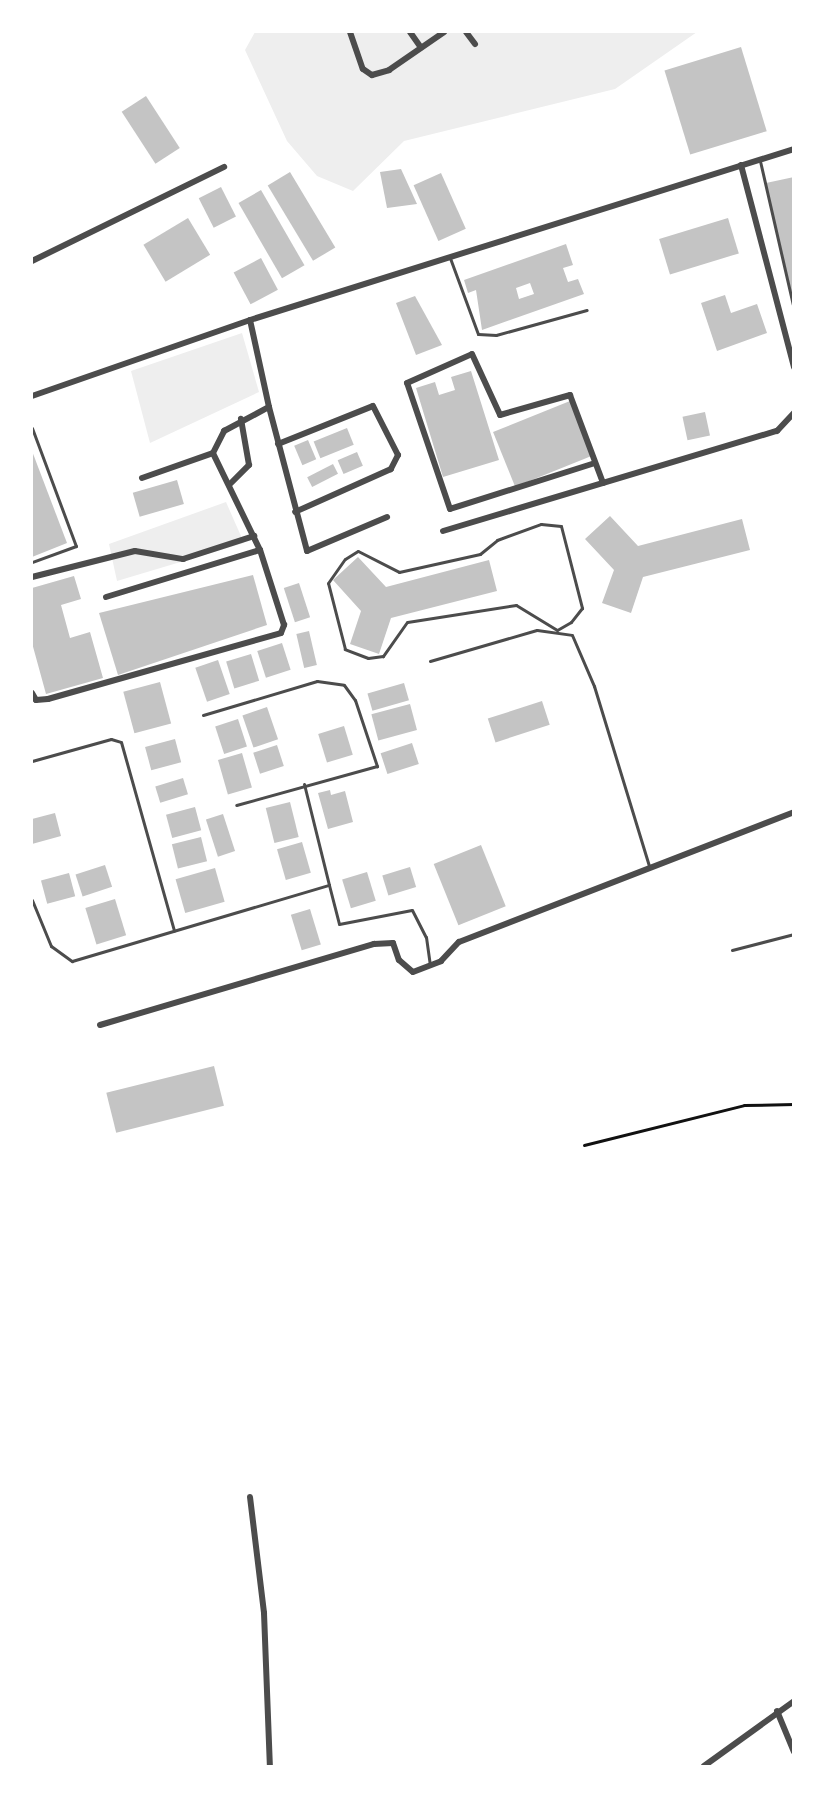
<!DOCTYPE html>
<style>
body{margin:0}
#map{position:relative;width:825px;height:1798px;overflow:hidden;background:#fff;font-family:Manrope,sans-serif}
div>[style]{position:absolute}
.green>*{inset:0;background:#eee}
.building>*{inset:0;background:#c4c4c4;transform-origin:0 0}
.path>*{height:3px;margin:-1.5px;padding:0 1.5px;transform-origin:1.5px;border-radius:1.5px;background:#111}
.service>*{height:3px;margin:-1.5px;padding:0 1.5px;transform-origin:1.5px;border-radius:1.5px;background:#4c4c4c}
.minor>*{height:6px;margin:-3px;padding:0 3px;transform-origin:3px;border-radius:3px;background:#4c4c4c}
span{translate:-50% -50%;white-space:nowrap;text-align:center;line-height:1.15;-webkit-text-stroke:5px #fff;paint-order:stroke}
.frame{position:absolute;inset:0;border:33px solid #fff;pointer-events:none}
</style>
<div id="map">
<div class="green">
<i style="clip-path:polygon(255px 32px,697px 32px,615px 89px,404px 141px,353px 191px,317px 176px,287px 141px,245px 50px)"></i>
<i style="clip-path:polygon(242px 333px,259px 392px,150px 443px,131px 371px)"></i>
<i style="clip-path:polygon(226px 502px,244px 543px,117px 581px,109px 544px)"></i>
</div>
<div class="building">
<i style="left:741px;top:47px;width:88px;height:80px;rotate:73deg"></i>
<i style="left:146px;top:96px;width:62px;height:29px;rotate:57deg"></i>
<i style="clip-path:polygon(401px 169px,417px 204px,387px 208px,380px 172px)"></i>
<i style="left:290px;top:172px;width:88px;height:26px;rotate:59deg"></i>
<i style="left:441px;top:173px;width:61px;height:30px;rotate:66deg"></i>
<i style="clip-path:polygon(794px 177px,794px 299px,793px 299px,766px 183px)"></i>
<i style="left:221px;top:187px;width:33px;height:25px;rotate:63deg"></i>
<i style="left:261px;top:190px;width:87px;height:26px;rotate:60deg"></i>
<i style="left:188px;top:218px;width:43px;height:52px;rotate:59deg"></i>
<i style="left:728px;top:218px;width:37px;height:72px;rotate:73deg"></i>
<i style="clip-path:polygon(evenodd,566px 244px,573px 265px,563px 268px,568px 282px,578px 279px,584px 294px,482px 330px,476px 290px,468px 293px,464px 280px,566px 244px,530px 283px,534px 294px,519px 299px,516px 288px,530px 283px)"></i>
<i style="left:261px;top:258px;width:36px;height:31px;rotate:62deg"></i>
<i style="clip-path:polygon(725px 295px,731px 313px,757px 304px,767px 333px,717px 351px,701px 303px)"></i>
<i style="clip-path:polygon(415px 296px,442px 345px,416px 355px,396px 303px)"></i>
<i style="clip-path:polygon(471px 371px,499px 460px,443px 477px,416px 388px,435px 382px,439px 395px,455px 390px,451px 377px)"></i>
<i style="left:570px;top:401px;width:59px;height:83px;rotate:68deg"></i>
<i style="left:705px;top:412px;width:24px;height:23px;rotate:78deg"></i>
<i style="left:347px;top:428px;width:18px;height:36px;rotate:68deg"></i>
<i style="left:308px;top:440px;width:21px;height:15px;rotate:67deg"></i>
<i style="clip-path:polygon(32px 451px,67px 543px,32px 557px)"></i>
<i style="left:357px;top:452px;width:15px;height:21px;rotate:67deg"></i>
<i style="left:333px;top:464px;width:11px;height:29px;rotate:63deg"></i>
<i style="left:177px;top:480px;width:25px;height:46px;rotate:74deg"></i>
<i style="clip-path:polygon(610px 516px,638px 546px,742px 519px,750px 550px,643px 577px,631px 613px,602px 603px,614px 570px,585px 539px)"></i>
<i style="clip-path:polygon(358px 557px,386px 587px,489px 560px,497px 591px,391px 618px,379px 654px,350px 644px,361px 611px,333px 580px)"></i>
<i style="clip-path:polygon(253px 575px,267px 625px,118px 675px,99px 613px)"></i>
<i style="clip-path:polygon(74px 576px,81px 599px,61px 605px,70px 638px,90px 632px,103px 678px,46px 694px,32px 643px,32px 588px)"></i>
<i style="left:299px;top:583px;width:36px;height:16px;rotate:72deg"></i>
<i style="left:309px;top:631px;width:35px;height:13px;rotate:77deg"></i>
<i style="left:282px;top:643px;width:28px;height:26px;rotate:72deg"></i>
<i style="left:251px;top:654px;width:28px;height:26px;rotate:73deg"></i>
<i style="left:218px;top:660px;width:36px;height:24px;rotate:71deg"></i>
<i style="left:160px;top:682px;width:43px;height:38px;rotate:75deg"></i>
<i style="left:404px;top:683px;width:18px;height:38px;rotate:74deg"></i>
<i style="left:542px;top:701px;width:25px;height:57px;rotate:72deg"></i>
<i style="left:410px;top:704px;width:27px;height:40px;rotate:75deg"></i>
<i style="left:267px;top:707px;width:34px;height:26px;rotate:71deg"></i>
<i style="left:238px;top:719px;width:29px;height:24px;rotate:72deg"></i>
<i style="left:344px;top:726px;width:30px;height:27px;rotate:73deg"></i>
<i style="left:175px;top:739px;width:24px;height:31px;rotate:75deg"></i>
<i style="left:412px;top:743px;width:22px;height:33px;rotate:72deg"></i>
<i style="left:277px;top:745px;width:22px;height:25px;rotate:72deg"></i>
<i style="left:242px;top:753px;width:36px;height:25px;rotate:74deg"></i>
<i style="left:183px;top:778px;width:17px;height:29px;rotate:73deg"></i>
<i style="clip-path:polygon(330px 790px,331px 795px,345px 791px,353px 822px,328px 829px,318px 793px)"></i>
<i style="left:290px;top:802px;width:36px;height:25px;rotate:76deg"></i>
<i style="left:195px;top:807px;width:24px;height:30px;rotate:75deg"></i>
<i style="clip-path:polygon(55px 813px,61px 836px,32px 844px,32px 819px)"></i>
<i style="left:223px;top:814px;width:39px;height:18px;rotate:72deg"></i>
<i style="left:201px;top:837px;width:25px;height:30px;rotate:76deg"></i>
<i style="left:302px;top:842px;width:32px;height:26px;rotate:74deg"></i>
<i style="left:481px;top:845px;width:66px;height:51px;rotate:68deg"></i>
<i style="left:105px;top:865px;width:23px;height:31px;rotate:72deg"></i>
<i style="left:410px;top:867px;width:21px;height:29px;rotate:73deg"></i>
<i style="left:215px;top:868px;width:35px;height:41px;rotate:74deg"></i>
<i style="left:367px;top:872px;width:30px;height:26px;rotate:73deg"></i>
<i style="left:69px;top:873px;width:24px;height:29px;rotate:75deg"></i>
<i style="left:115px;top:899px;width:38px;height:31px;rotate:73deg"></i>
<i style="left:310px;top:909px;width:37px;height:20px;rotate:73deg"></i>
<i style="left:214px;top:1066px;width:41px;height:111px;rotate:76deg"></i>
</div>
<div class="path">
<i style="left:584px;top:1145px;width:165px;rotate:-14deg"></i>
<i style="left:744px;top:1105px;width:50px;rotate:-1.1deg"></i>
</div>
<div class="service">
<i style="left:760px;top:161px;width:152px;rotate:77.1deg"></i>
<i style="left:450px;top:258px;width:81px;rotate:69.8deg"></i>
<i style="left:478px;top:334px;width:18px;rotate:3deg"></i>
<i style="left:496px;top:335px;width:94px;rotate:-15.4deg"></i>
<i style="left:32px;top:428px;width:126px;rotate:69.6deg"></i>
<i style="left:76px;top:546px;width:47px;rotate:160deg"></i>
<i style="left:541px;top:524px;width:20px;rotate:6deg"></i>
<i style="left:561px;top:526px;width:85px;rotate:75.6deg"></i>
<i style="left:582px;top:608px;width:18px;rotate:128deg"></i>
<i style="left:571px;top:622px;width:16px;rotate:150deg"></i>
<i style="left:557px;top:630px;width:48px;rotate:-148.6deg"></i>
<i style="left:516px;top:605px;width:110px;rotate:171.1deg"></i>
<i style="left:407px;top:622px;width:42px;rotate:125.2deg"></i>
<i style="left:383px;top:656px;width:15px;rotate:172deg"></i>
<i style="left:368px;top:658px;width:25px;rotate:-159deg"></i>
<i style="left:345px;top:649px;width:68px;rotate:-104.4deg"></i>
<i style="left:328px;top:583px;width:29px;rotate:-55deg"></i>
<i style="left:345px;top:559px;width:15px;rotate:-32deg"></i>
<i style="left:358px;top:551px;width:46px;rotate:27.1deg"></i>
<i style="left:399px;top:572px;width:83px;rotate:-12.5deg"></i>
<i style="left:480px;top:554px;width:22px;rotate:-39deg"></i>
<i style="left:497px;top:540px;width:47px;rotate:-20deg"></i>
<i style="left:430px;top:661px;width:111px;rotate:-16.2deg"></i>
<i style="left:537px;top:630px;width:35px;rotate:8deg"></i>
<i style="left:572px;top:635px;width:56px;rotate:66.7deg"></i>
<i style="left:594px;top:686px;width:188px;rotate:73deg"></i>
<i style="left:203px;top:715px;width:119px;rotate:-16.6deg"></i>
<i style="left:317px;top:681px;width:27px;rotate:8deg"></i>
<i style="left:344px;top:685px;width:19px;rotate:54deg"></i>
<i style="left:355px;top:700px;width:70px;rotate:71.6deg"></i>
<i style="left:377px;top:766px;width:146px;rotate:164.5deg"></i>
<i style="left:32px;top:761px;width:82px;rotate:-15.6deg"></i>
<i style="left:111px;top:739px;width:10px;rotate:17deg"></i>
<i style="left:121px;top:742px;width:196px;rotate:74.3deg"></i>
<i style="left:304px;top:784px;width:104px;rotate:76.1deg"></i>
<i style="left:32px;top:900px;width:50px;rotate:67.6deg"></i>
<i style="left:51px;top:946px;width:26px;rotate:36deg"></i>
<i style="left:72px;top:961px;width:268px;rotate:-16.5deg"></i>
<i style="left:329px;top:885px;width:40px;rotate:75.6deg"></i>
<i style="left:339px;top:924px;width:74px;rotate:-10.9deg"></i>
<i style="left:412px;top:910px;width:30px;rotate:63deg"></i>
<i style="left:426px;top:937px;width:27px;rotate:82deg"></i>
<i style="left:732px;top:950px;width:64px;rotate:-14.5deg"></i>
</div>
<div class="minor">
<i style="left:350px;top:32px;width:39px;rotate:71deg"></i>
<i style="left:363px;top:69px;width:11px;rotate:34deg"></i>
<i style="left:372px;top:75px;width:18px;rotate:-16deg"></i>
<i style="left:389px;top:70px;width:67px;rotate:-34.6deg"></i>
<i style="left:410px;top:32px;width:19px;rotate:55deg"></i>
<i style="left:466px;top:32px;width:15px;rotate:53deg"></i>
<i style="left:741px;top:165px;width:209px;rotate:75.3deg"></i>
<i style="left:32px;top:261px;width:214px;rotate:-26.1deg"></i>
<i style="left:32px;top:396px;width:231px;rotate:-19.2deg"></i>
<i style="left:250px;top:320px;width:570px;rotate:-17.45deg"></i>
<i style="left:269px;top:407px;width:149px;rotate:75.2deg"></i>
<i style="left:307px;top:551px;width:87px;rotate:-23deg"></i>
<i style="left:278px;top:444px;width:102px;rotate:-21.8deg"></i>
<i style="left:373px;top:406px;width:55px;rotate:63deg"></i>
<i style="left:398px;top:455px;width:16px;rotate:117deg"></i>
<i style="left:391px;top:469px;width:105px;rotate:155.9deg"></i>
<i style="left:595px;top:463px;width:152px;rotate:162.4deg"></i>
<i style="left:450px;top:509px;width:133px;rotate:-108.8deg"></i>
<i style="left:407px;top:383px;width:71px;rotate:-24deg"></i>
<i style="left:472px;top:354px;width:67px;rotate:65.3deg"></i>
<i style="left:500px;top:415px;width:73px;rotate:-15.9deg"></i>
<i style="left:570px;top:395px;width:94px;rotate:69.4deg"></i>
<i style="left:142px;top:478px;width:75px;rotate:-19.4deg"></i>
<i style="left:230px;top:484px;width:27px;rotate:-45deg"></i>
<i style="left:249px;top:465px;width:47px;rotate:-99.9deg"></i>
<i style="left:443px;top:531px;width:349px;rotate:-16.7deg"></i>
<i style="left:777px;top:431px;width:25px;rotate:-47deg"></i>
<i style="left:32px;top:577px;width:106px;rotate:-14.2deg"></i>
<i style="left:135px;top:551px;width:49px;rotate:9.5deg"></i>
<i style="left:183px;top:559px;width:75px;rotate:-17.9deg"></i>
<i style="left:106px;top:597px;width:161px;rotate:-17deg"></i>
<i style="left:260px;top:550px;width:108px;rotate:-115.9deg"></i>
<i style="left:213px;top:453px;width:25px;rotate:-63deg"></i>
<i style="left:224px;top:431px;width:51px;rotate:-28.1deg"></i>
<i style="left:269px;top:407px;width:89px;rotate:-102.3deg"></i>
<i style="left:32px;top:693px;width:8px;rotate:60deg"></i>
<i style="left:36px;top:700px;width:12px;rotate:-5deg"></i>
<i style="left:48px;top:699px;width:242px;rotate:-15.8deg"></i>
<i style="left:281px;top:633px;width:9px;rotate:-69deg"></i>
<i style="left:284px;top:625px;width:79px;rotate:-107.7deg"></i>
<i style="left:100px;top:1025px;width:286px;rotate:-16.5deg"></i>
<i style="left:374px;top:944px;width:19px;rotate:-3deg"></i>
<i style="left:393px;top:943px;width:18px;rotate:71deg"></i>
<i style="left:399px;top:960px;width:18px;rotate:41deg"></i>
<i style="left:413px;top:972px;width:30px;rotate:-21deg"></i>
<i style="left:441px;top:961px;width:26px;rotate:-47deg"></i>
<i style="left:459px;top:942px;width:359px;rotate:-21.2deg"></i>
<i style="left:250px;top:1497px;width:117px;rotate:83.1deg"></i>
<i style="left:264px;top:1613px;width:153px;rotate:87.8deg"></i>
<i style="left:777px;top:1711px;width:44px;rotate:67.5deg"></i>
<i style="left:704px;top:1766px;width:111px;rotate:-35.8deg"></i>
</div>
<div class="frame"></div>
</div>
